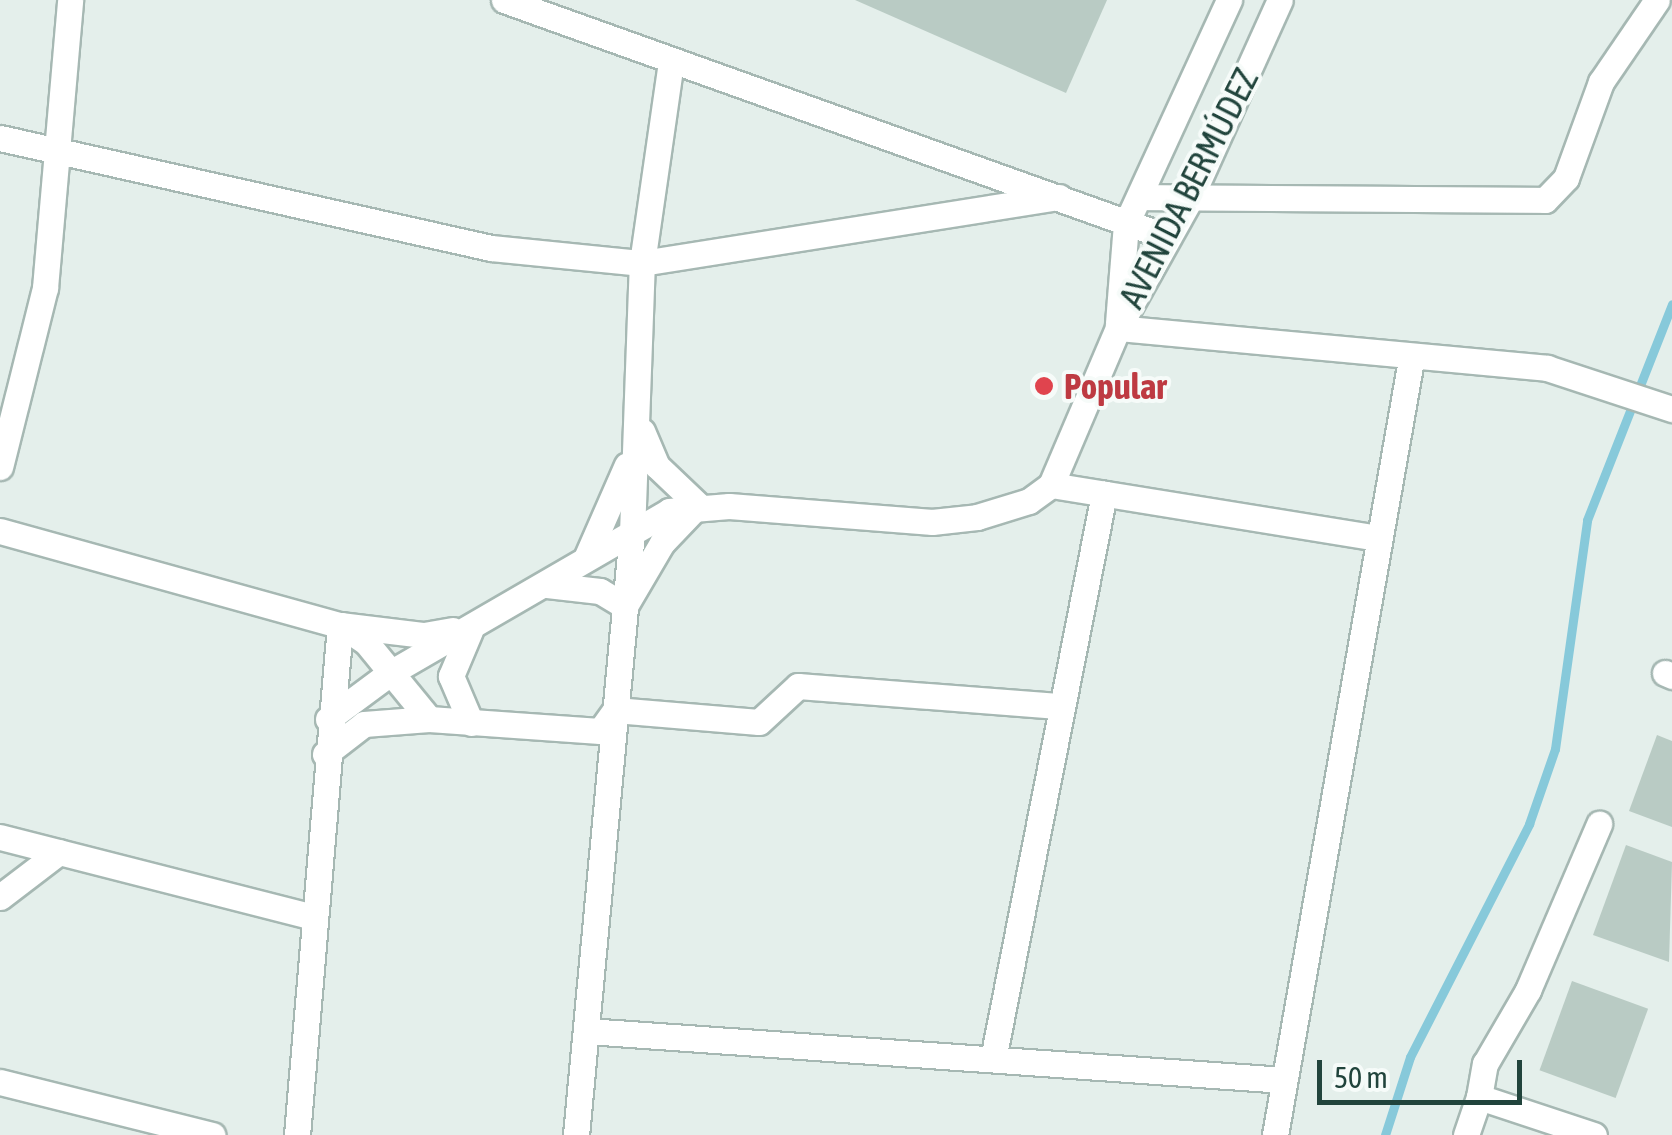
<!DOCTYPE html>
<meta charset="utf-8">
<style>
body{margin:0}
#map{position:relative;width:1672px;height:1135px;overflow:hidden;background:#e4efeb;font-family:"Asap Condensed",sans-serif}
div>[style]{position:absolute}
.stream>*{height:9px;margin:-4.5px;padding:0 4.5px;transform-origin:4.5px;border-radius:4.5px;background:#87c9da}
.building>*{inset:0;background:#b9cbc4;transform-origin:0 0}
.roads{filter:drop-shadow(2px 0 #a6b8b3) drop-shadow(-2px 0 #a6b8b3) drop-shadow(0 2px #a6b8b3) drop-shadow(0 -2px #a6b8b3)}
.street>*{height:25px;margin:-12.5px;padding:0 12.5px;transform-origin:12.5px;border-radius:12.5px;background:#fff}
.dots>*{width:28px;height:28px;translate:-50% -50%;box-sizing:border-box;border:5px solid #f6fbf9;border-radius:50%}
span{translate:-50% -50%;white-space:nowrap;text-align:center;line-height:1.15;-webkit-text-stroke:8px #f6fbf9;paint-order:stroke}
.street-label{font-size:35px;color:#21443c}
.health-label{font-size:35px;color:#be3a42;font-weight:700}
.left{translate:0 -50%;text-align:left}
.scale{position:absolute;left:1317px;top:1060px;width:205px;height:45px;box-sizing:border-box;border:5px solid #21443c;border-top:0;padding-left:12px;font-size:30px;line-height:35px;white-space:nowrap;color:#21443c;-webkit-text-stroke:8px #f6fbf9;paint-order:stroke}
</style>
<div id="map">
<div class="stream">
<i style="left:1385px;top:1135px;width:82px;rotate:-72.2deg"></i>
<i style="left:1410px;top:1057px;width:262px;rotate:-62.9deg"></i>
<i style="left:1529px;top:824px;width:79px;rotate:-70.9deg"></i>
<i style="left:1555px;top:749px;width:231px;rotate:-82deg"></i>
<i style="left:1587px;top:520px;width:232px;rotate:-68.5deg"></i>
</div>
<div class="building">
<i style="clip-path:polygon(855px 0,1107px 0,1066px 93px)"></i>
<i style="clip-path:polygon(1657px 735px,1672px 741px,1672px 827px,1629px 811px)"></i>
<i style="clip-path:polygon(1626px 845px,1672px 862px,1669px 962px,1593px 935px)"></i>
<i style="left:1572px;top:981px;width:81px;height:95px;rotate:20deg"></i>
</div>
<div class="roads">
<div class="street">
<i style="left:504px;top:0;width:704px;rotate:19.67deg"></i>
<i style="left:0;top:138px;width:503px;rotate:12.63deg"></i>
<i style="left:491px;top:248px;width:152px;rotate:5.7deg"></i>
<i style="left:642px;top:263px;width:422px;rotate:-9deg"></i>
<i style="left:1140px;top:197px;width:405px;rotate:0.4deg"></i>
<i style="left:1545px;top:200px;width:30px;rotate:-46deg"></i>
<i style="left:1566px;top:178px;width:102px;rotate:-70deg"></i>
<i style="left:1601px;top:82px;width:99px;rotate:-55.7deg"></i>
<i style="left:1118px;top:323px;width:99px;rotate:-85.4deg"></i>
<i style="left:1126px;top:224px;width:247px;rotate:-65.3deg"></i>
<i style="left:1118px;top:328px;width:431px;rotate:5.3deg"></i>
<i style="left:1547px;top:368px;width:132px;rotate:18.2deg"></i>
<i style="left:642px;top:431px;width:38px;rotate:67deg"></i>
<i style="left:657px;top:466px;width:57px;rotate:43.6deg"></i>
<i style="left:0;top:467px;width:185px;rotate:-75.9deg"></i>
<i style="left:45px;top:288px;width:289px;rotate:-85deg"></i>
<i style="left:1051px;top:485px;width:332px;rotate:9.2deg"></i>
<i style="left:0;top:531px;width:353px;rotate:15.5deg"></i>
<i style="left:340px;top:625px;width:85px;rotate:6.8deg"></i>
<i style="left:424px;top:635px;width:29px;rotate:-10deg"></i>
<i style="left:587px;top:556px;width:99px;rotate:-66.3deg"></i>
<i style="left:547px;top:585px;width:53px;rotate:6.5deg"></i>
<i style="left:600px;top:591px;width:29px;rotate:31deg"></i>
<i style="left:625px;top:606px;width:73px;rotate:-59.6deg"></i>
<i style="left:662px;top:543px;width:52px;rotate:-46.5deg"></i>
<i style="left:345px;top:628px;width:25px;rotate:34deg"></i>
<i style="left:366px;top:642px;width:99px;rotate:50.7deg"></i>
<i style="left:429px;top:719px;width:171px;rotate:4deg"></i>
<i style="left:600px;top:731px;width:26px;rotate:-54deg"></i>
<i style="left:470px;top:631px;width:49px;rotate:112.9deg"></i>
<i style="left:451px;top:676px;width:51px;rotate:66.9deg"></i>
<i style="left:1665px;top:673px;width:8px;rotate:23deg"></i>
<i style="left:615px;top:710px;width:144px;rotate:4.8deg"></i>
<i style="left:759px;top:722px;width:53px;rotate:-42.7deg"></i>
<i style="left:798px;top:686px;width:261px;rotate:4.4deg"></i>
<i style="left:328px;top:719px;width:77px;rotate:-36.6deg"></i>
<i style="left:390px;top:673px;width:323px;rotate:-30.1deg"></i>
<i style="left:669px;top:511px;width:60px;rotate:-4.8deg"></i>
<i style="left:729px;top:506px;width:204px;rotate:4.5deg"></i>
<i style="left:932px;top:522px;width:45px;rotate:-6.3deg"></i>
<i style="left:977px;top:517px;width:54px;rotate:-17.1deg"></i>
<i style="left:1029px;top:501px;width:27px;rotate:-36deg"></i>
<i style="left:1051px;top:485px;width:171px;rotate:-66.9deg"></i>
<i style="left:1118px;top:328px;width:148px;rotate:-60.8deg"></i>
<i style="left:1190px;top:199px;width:218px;rotate:-65.7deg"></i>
<i style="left:325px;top:754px;width:49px;rotate:-37.6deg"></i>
<i style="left:364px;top:724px;width:65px;rotate:-4.4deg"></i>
<i style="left:0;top:837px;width:321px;rotate:14.3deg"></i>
<i style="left:0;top:897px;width:74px;rotate:-37.3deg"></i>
<i style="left:587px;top:1031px;width:699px;rotate:4.02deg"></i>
<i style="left:994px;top:1054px;width:571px;rotate:-78.89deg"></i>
<i style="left:0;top:1082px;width:219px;rotate:14deg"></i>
<i style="left:1479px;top:1097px;width:34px;rotate:-80deg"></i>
<i style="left:1485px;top:1064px;width:86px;rotate:-59.8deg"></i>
<i style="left:1528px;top:990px;width:181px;rotate:-66.8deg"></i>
<i style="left:297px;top:1135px;width:512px;rotate:-85.18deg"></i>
<i style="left:576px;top:1135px;width:605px;rotate:-84.69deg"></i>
<i style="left:632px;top:533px;width:270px;rotate:-87.9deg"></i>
<i style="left:642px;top:263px;width:203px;rotate:-81.8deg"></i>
<i style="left:1275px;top:1135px;width:787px;rotate:-80.05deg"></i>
<i style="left:1466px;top:1135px;width:40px;rotate:-71.1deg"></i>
<i style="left:1479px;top:1097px;width:121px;rotate:18.3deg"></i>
</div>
</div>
<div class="dots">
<i style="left:1044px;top:386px;background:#e0444e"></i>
</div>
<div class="street-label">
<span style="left:1188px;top:188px;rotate:-63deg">AVENIDA BERMÚDEZ</span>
</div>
<div class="health-label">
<span class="left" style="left:1064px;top:386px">Popular</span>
</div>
<div class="scale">50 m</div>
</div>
